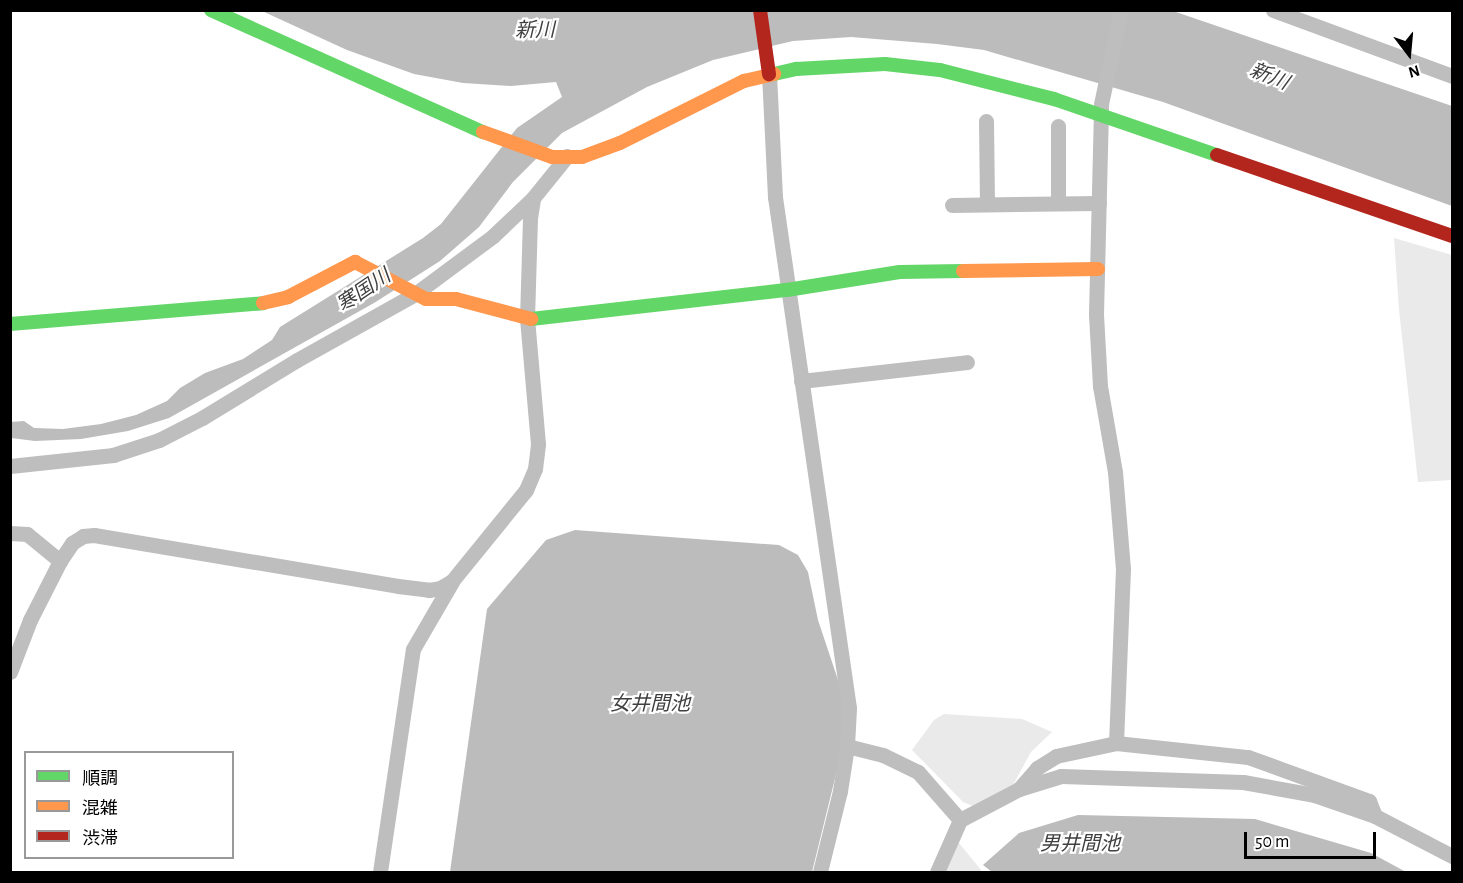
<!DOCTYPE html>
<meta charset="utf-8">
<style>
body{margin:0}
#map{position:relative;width:1463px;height:883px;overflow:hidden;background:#fff;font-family:"Alegreya Sans","Noto Sans JP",sans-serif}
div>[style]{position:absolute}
.green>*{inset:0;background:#eaeaea}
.water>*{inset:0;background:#bcbcbc}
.street>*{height:15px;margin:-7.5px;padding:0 7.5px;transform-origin:7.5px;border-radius:7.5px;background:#bebebe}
.fast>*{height:14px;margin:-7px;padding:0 7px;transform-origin:7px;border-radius:7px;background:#63d668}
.slow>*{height:14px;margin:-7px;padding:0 7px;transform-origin:7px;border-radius:7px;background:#ff974d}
.jam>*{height:14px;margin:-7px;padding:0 7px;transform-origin:7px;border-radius:7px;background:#b3261e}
span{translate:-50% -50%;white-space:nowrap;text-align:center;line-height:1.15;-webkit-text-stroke:4.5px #fff;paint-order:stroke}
.water-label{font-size:20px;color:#404040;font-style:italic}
.frame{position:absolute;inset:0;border:12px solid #000;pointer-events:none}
.legend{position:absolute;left:24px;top:751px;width:210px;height:108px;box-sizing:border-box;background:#fff;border:2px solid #999;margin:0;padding:8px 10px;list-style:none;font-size:18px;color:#000}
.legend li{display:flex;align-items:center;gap:12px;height:30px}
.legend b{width:30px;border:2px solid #999}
.north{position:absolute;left:1379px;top:24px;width:60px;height:60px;-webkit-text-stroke:4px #fff;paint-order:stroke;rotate:164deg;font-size:16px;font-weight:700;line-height:24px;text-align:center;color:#000}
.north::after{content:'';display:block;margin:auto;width:21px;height:27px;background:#000;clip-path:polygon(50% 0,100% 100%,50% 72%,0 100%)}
.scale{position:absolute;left:1244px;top:832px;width:132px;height:27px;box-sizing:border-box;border:3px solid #000;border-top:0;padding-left:8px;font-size:18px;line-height:21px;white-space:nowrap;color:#000;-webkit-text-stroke:4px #fff;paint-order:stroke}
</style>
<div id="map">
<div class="green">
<i style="clip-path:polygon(1394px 238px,1452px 255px,1452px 480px,1418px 482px,1399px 310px)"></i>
<i style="clip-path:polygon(944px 714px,1022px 719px,1052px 732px,1031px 752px,1013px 785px,973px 806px,963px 802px,912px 750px,934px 720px)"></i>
<i style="clip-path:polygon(959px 843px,981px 870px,981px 872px,941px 872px,952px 850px)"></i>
</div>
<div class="water">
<i style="clip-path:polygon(262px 11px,1173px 11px,1452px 106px,1452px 206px,1163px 102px,984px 50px,937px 44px,851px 37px,793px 41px,713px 60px,647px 87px,562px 133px,513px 182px,479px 227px,440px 261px,374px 303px,169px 418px,128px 431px,81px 439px,35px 441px,11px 438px,10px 422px,24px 421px,34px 428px,63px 429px,101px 424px,136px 415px,167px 401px,180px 388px,205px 373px,243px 359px,272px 340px,280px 327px,423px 238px,441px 224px,517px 128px,562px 97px,556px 82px,511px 86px,463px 83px,414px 74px,347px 50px)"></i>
<i style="clip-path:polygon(575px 530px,779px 545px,798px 555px,808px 572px,818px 620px,843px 695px,841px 754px,812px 872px,450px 872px,487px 609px,546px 540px)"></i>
<i style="clip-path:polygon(1078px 815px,1255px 819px,1371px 853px,1406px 872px,992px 872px,983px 865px,1019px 833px)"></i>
</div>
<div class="street">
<i style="left:1273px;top:10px;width:191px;rotate:20.2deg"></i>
<i style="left:769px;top:74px;width:123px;rotate:87.2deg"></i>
<i style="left:775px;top:197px;width:516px;rotate:81.76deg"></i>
<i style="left:849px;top:708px;width:38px;rotate:93deg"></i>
<i style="left:847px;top:746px;width:46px;rotate:98.8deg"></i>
<i style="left:840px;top:791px;width:83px;rotate:103.9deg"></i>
<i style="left:986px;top:121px;width:83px;rotate:89.3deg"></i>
<i style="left:1058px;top:126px;width:77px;rotate:90deg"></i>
<i style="left:952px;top:205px;width:147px;rotate:-0.8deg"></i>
<i style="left:801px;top:381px;width:167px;rotate:-6.5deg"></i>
<i style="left:10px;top:466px;width:104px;rotate:-6.1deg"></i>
<i style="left:113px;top:455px;width:48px;rotate:-18.1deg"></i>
<i style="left:159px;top:440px;width:48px;rotate:-27.1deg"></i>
<i style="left:202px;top:418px;width:111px;rotate:-31.4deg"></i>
<i style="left:297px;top:360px;width:135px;rotate:-29.2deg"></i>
<i style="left:415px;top:294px;width:97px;rotate:-36.6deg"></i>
<i style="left:493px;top:236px;width:55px;rotate:-43.5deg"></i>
<i style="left:10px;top:533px;width:17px;rotate:3deg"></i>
<i style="left:27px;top:534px;width:43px;rotate:39.3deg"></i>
<i style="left:10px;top:672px;width:56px;rotate:-69deg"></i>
<i style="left:30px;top:620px;width:66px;rotate:-63deg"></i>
<i style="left:60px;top:561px;width:22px;rotate:-56deg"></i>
<i style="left:72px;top:543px;width:13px;rotate:-32deg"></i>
<i style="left:83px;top:536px;width:11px;rotate:-5deg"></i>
<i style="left:94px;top:535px;width:308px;rotate:9.5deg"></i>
<i style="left:398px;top:586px;width:31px;rotate:7deg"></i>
<i style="left:429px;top:590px;width:11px;rotate:-10deg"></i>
<i style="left:440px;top:588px;width:14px;rotate:-30deg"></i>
<i style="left:452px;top:581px;width:117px;rotate:-50.9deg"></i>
<i style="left:526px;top:490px;width:23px;rotate:-67deg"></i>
<i style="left:535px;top:469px;width:25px;rotate:-83deg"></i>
<i style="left:538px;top:444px;width:125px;rotate:-95deg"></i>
<i style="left:527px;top:319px;width:101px;rotate:-88.3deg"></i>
<i style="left:530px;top:218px;width:20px;rotate:-81deg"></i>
<i style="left:533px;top:198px;width:54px;rotate:-51deg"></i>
<i style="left:1116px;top:743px;width:174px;rotate:-87.7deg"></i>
<i style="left:1123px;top:569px;width:97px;rotate:-94.7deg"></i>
<i style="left:1115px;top:472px;width:87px;rotate:-99.9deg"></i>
<i style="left:1100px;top:386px;width:72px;rotate:-93.2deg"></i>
<i style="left:1096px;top:314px;width:210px;rotate:-88.6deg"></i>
<i style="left:1101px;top:104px;width:96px;rotate:-78deg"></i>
<i style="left:847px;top:746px;width:37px;rotate:14deg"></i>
<i style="left:883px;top:755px;width:39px;rotate:26deg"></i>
<i style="left:918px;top:772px;width:64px;rotate:48.8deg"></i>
<i style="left:1019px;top:789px;width:28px;rotate:-49deg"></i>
<i style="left:1037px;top:768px;width:22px;rotate:-32deg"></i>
<i style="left:1056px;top:756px;width:61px;rotate:-12.2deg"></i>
<i style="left:1116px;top:743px;width:133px;rotate:6.1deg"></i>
<i style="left:1248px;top:757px;width:129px;rotate:20deg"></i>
<i style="left:1369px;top:801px;width:16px;rotate:68deg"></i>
<i style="left:380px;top:872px;width:225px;rotate:-81.6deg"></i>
<i style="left:413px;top:649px;width:78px;rotate:-59.8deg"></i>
<i style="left:937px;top:872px;width:57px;rotate:-66.1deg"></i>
<i style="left:960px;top:820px;width:67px;rotate:-27.7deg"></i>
<i style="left:1019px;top:789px;width:44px;rotate:-17.2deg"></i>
<i style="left:1061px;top:776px;width:182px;rotate:1.9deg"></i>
<i style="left:1243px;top:782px;width:72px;rotate:10.4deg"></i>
<i style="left:1314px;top:795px;width:65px;rotate:19deg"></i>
<i style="left:1375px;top:816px;width:87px;rotate:27.5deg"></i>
</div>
<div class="fast">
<i style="left:211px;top:10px;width:298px;rotate:24.2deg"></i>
<i style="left:774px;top:74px;width:23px;rotate:-13deg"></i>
<i style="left:796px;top:69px;width:89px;rotate:-3.2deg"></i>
<i style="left:885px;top:64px;width:55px;rotate:6.2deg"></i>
<i style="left:940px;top:70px;width:118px;rotate:14.3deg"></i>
<i style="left:1054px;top:99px;width:172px;rotate:19deg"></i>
<i style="left:531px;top:319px;width:258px;rotate:-6.5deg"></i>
<i style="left:787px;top:290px;width:114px;rotate:-9.1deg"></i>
<i style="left:900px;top:272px;width:63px;rotate:-0.9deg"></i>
<i style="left:10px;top:324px;width:254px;rotate:-4.7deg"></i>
</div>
<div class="slow">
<i style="left:483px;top:132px;width:73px;rotate:19.9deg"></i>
<i style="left:552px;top:157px;width:30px"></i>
<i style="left:582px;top:157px;width:40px;rotate:-20.2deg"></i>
<i style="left:620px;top:143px;width:139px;rotate:-26.6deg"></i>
<i style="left:744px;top:81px;width:31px;rotate:-13deg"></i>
<i style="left:963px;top:271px;width:135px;rotate:-0.8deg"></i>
<i style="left:263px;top:303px;width:26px;rotate:-13deg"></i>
<i style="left:288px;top:297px;width:76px;rotate:-27.6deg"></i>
<i style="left:355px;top:262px;width:80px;rotate:27.5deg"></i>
<i style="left:426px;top:299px;width:30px"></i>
<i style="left:456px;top:299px;width:78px;rotate:14.9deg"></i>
</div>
<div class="jam">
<i style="left:760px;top:10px;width:65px;rotate:82deg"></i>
<i style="left:1217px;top:155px;width:249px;rotate:19deg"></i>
</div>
<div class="water-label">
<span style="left:535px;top:31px;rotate:-1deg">新川</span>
<span style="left:1269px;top:77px;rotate:22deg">新川</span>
<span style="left:364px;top:291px;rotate:-34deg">寒国川</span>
<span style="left:650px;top:704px">女井間池</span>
<span style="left:1080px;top:844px">男井間池</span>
</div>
<div class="frame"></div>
<ul class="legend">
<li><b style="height:8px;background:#63d668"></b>順調</li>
<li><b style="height:8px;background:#ff974d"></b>混雑</li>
<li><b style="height:8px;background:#b3261e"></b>渋滞</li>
</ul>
<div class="north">N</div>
<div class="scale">50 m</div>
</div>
